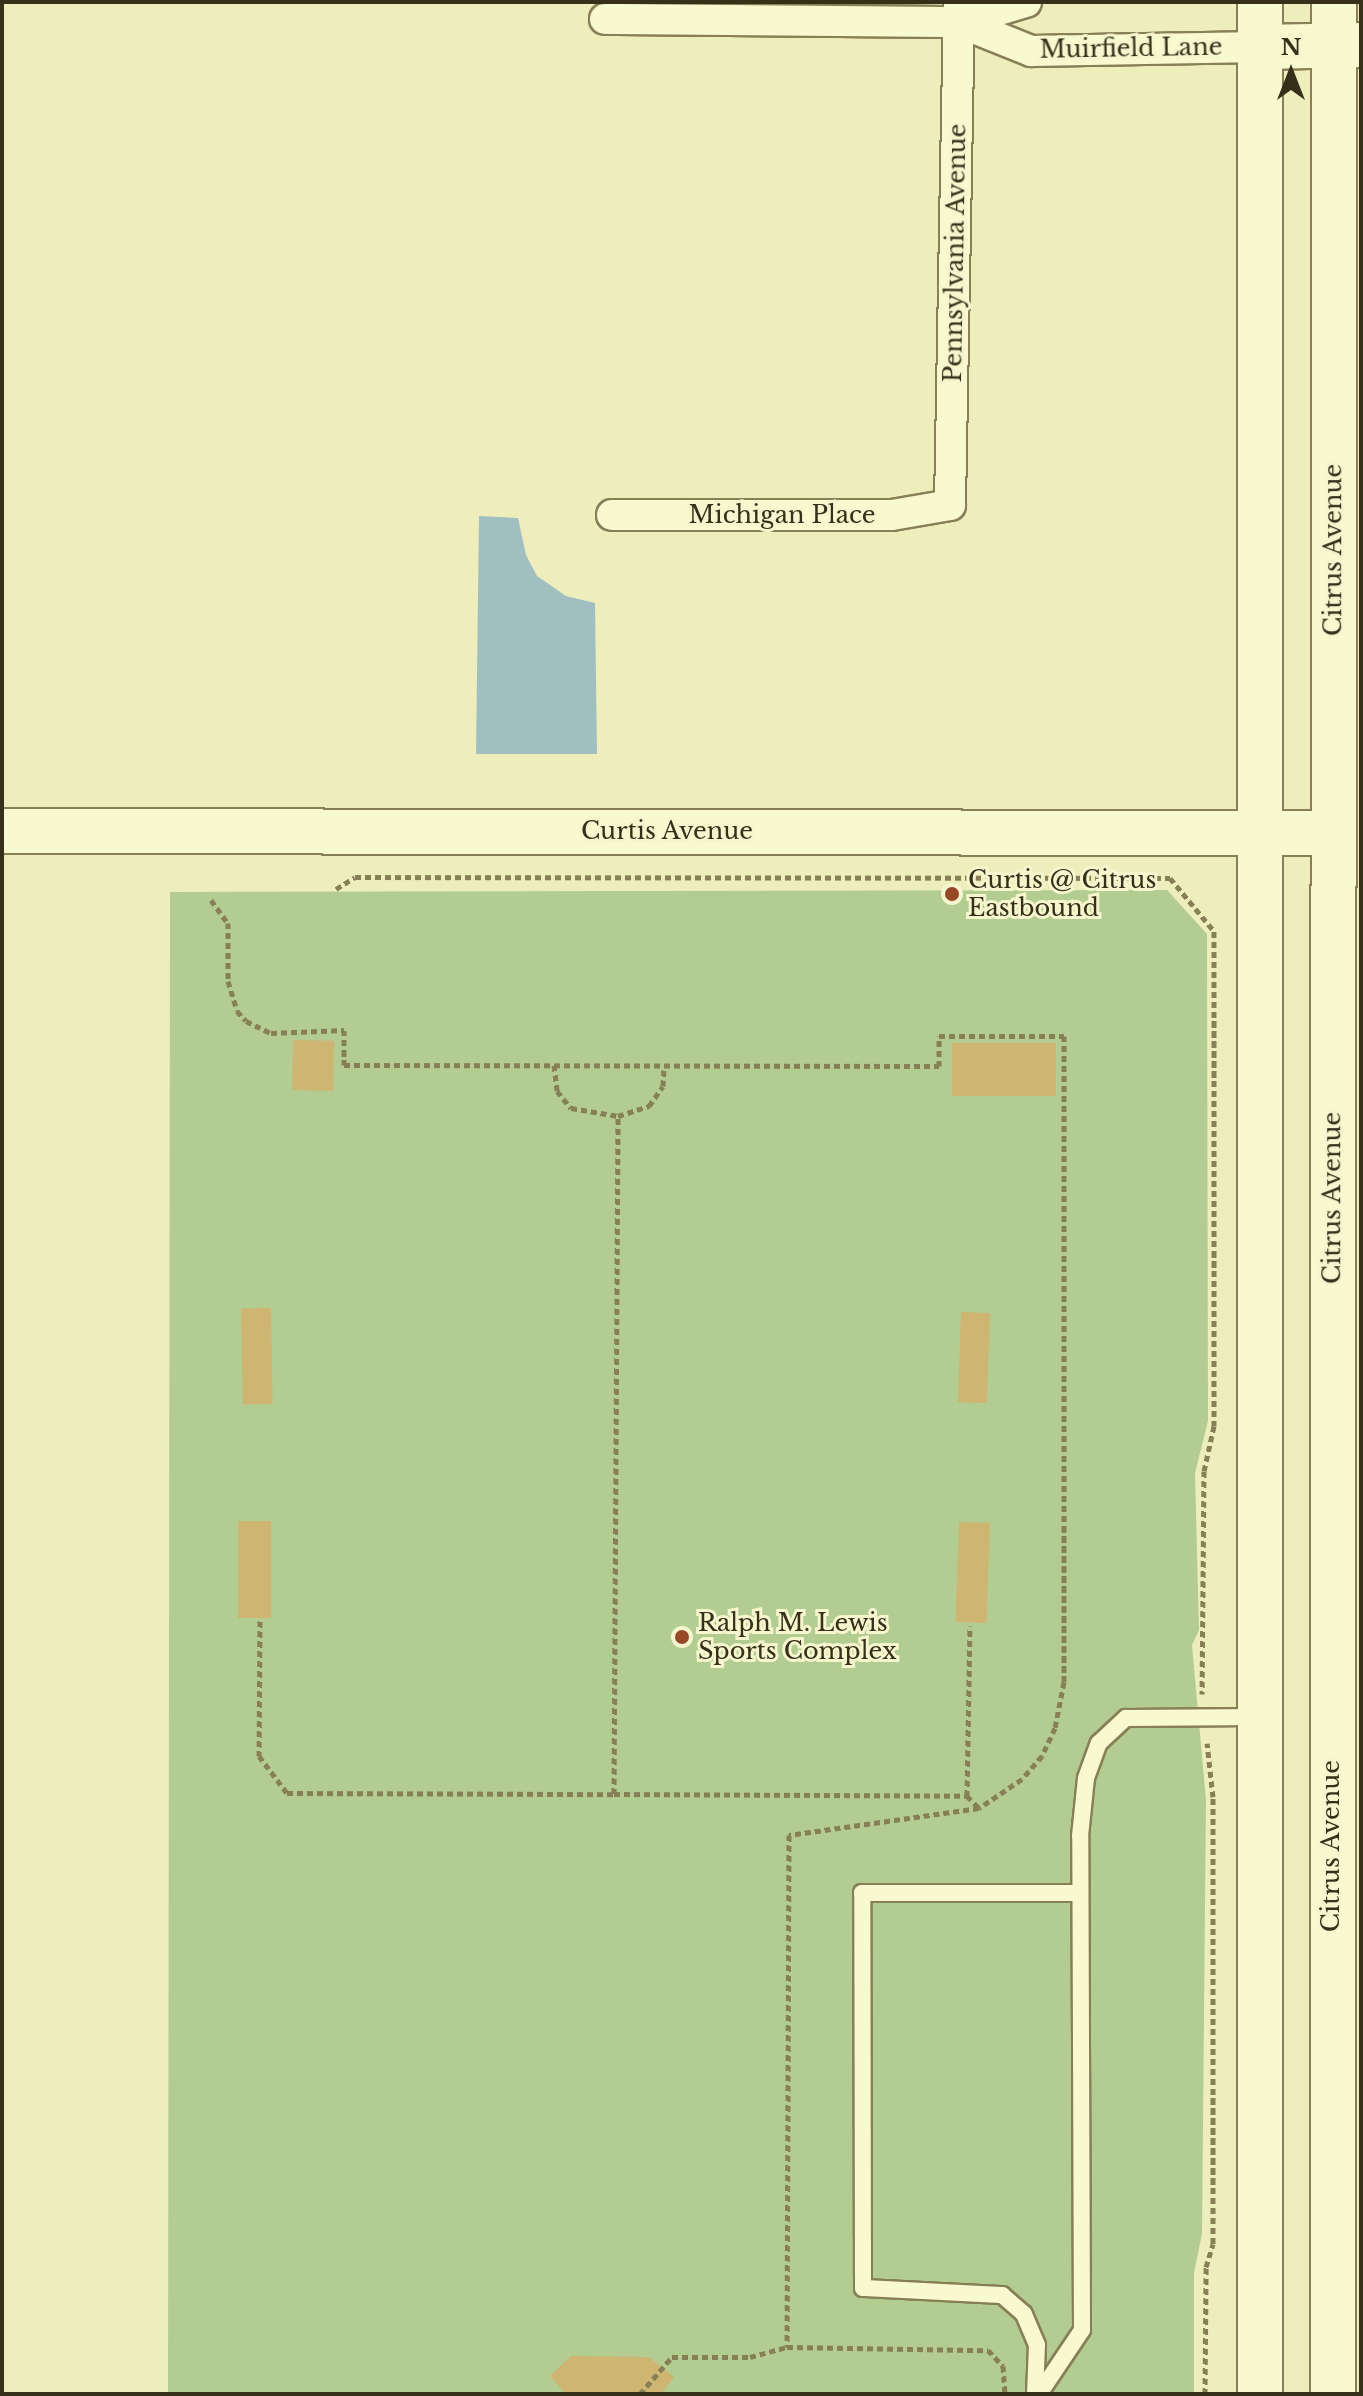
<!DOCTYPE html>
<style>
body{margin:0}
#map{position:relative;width:1363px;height:2396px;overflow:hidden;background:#eeeebd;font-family:"Libre Baskerville",serif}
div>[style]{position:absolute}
.green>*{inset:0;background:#b3cc91}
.water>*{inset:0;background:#a1bfc0}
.building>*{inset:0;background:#ceb572;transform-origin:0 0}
.path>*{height:5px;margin-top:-2.5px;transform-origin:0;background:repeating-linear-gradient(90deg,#877f56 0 6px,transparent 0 10px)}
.roads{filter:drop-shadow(2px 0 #877f56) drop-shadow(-2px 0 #877f56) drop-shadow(0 2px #877f56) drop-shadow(0 -2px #877f56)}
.lane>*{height:16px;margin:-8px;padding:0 8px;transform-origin:8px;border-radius:8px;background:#f9f9d0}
.street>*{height:30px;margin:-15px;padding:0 15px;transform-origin:15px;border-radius:15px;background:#f9f9d0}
.secondary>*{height:44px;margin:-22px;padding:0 22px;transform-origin:22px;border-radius:22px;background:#f9f9d0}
.dots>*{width:22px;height:22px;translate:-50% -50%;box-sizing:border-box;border:4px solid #f5f6cd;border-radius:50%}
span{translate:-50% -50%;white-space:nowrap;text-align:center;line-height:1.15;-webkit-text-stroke:6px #f5f6cd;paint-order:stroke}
.street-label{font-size:24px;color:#36301b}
.poi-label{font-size:24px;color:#36301b}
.left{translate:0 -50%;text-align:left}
.frame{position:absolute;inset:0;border:4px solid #36301b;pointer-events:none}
.north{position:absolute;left:1251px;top:32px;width:80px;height:80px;-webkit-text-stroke:6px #f5f6cd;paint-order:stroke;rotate:0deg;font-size:22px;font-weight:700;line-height:32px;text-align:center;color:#36301b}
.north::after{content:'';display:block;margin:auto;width:28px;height:36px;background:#36301b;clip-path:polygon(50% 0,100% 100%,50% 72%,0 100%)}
</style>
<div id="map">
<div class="green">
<i style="clip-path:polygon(1167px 890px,1207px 934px,1208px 1421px,1195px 1473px,1199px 1630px,1192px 1645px,1206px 1800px,1202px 2234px,1194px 2273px,1194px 2394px,168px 2394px,170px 892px)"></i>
</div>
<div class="water">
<i style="clip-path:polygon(479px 516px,518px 518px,526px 555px,537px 576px,566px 596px,595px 603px,597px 754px,476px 754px)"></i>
</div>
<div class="building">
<i style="left:293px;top:1040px;width:41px;height:50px;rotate:1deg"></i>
<i style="left:952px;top:1043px;width:104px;height:53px"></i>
<i style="left:271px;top:1308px;width:96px;height:30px;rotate:89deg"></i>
<i style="left:961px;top:1312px;width:29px;height:90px;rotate:2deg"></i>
<i style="left:238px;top:1521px;width:33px;height:97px"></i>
<i style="left:959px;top:1522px;width:31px;height:100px;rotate:2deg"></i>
<i style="clip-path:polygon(571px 2356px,649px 2357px,674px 2377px,661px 2394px,566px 2394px,550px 2376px)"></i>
</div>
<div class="path">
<i style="left:336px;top:889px;width:22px;rotate:-32deg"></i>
<i style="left:355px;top:877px;width:815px;rotate:0.07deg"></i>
<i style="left:1170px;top:878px;width:69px;rotate:50.3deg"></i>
<i style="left:1214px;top:931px;width:495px;rotate:90deg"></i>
<i style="left:1214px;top:1426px;width:46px;rotate:102.5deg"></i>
<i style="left:1204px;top:1471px;width:223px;rotate:90.5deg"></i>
<i style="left:211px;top:900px;width:29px;rotate:54deg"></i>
<i style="left:228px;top:923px;width:58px;rotate:90deg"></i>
<i style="left:228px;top:981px;width:31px;rotate:73deg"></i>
<i style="left:237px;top:1011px;width:13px;rotate:48deg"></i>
<i style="left:246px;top:1021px;width:28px;rotate:26deg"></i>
<i style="left:271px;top:1033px;width:73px;rotate:-2.4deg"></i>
<i style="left:344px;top:1030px;width:35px;rotate:90deg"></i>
<i style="left:344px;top:1065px;width:595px;rotate:0.1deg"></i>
<i style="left:939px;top:1066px;width:30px;rotate:-90deg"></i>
<i style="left:939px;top:1036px;width:125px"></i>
<i style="left:1064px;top:1036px;width:646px;rotate:90deg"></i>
<i style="left:1064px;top:1682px;width:47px;rotate:101.1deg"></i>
<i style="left:1055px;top:1728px;width:31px;rotate:115deg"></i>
<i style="left:1042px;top:1756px;width:30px;rotate:131deg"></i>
<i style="left:1022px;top:1779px;width:52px;rotate:146deg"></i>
<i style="left:979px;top:1808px;width:192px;rotate:171.9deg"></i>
<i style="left:789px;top:1835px;width:512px;rotate:90.22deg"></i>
<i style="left:787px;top:2347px;width:201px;rotate:0.9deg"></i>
<i style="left:988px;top:2350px;width:22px;rotate:47deg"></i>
<i style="left:1003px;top:2366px;width:28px;rotate:86deg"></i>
<i style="left:554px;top:1065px;width:26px;rotate:83deg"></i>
<i style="left:557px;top:1091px;width:22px;rotate:51deg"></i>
<i style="left:571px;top:1108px;width:48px;rotate:9.7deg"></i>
<i style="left:260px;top:1621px;width:135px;rotate:90.4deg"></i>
<i style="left:259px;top:1756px;width:46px;rotate:52.9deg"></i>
<i style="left:287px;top:1793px;width:327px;rotate:0.2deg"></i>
<i style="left:614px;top:1794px;width:678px;rotate:-89.66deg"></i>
<i style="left:618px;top:1116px;width:33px;rotate:-18deg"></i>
<i style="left:649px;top:1106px;width:24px;rotate:-55deg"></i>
<i style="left:663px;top:1086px;width:20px;rotate:-87deg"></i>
<i style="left:614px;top:1794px;width:353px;rotate:0.3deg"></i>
<i style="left:967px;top:1796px;width:170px;rotate:-89deg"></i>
<i style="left:967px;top:1796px;width:17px;rotate:45deg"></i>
<i style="left:640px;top:2394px;width:49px;rotate:-49.1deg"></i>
<i style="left:672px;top:2357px;width:78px"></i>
<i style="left:750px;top:2357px;width:38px;rotate:-15deg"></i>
<i style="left:1205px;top:2394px;width:127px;rotate:-89.5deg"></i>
<i style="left:1206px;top:2267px;width:24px;rotate:-73deg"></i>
<i style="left:1213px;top:2244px;width:447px;rotate:-90deg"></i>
<i style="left:1213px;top:1797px;width:54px;rotate:-96.3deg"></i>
</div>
<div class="roads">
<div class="lane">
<i style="left:1035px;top:2394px;width:49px;rotate:-87.7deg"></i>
<i style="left:1037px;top:2345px;width:34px;rotate:-113deg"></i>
<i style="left:1024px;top:2314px;width:29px;rotate:-139deg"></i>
<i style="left:1002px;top:2295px;width:139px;rotate:-177.1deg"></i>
<i style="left:863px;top:2288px;width:395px;rotate:-90.1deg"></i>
<i style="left:862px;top:1893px;width:218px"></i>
<i style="left:1039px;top:2394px;width:77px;rotate:-56.1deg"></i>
<i style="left:1082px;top:2330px;width:494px;rotate:-90.2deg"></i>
<i style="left:1080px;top:1836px;width:58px;rotate:-84.1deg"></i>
<i style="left:1086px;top:1778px;width:37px;rotate:-70deg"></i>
<i style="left:1099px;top:1743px;width:37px;rotate:-43deg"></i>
<i style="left:1126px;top:1718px;width:131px;rotate:-0.4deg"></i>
</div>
<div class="street">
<i style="left:1026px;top:2px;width:70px;rotate:163.4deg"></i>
<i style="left:959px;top:22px;width:78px;rotate:21.9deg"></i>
<i style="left:1031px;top:51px;width:229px;rotate:-1deg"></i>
<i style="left:605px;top:19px;width:354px;rotate:0.5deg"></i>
<i style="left:612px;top:515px;width:280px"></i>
<i style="left:892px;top:515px;width:59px;rotate:-9.8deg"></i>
<i style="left:950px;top:505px;width:503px;rotate:-88.97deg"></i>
</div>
<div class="secondary">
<i style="left:1260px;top:47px;width:101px;rotate:-1.1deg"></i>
<i style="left:2px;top:831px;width:1330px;rotate:0.09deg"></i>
<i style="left:1260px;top:2394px;width:2392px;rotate:-90deg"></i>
<i style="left:1333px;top:2394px;width:2392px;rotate:-89.98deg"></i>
</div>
</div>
<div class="dots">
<i style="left:952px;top:894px;background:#974825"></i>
<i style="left:682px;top:1637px;background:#974825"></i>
</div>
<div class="street-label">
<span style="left:1131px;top:48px;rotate:-1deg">Muirfield Lane</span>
<span style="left:955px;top:253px;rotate:-89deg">Pennsylvania Avenue</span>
<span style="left:782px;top:515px">Michigan Place</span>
<span style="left:1333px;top:550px;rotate:-90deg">Citrus Avenue</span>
<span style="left:667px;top:831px">Curtis Avenue</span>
<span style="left:1332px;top:1198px;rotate:-90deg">Citrus Avenue</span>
<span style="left:1331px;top:1846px;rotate:-90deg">Citrus Avenue</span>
</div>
<div class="poi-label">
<span class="left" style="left:968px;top:894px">Curtis @ Citrus<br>Eastbound</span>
<span class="left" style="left:698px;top:1637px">Ralph M. Lewis<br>Sports Complex</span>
</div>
<div class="frame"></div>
<div class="north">N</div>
</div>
